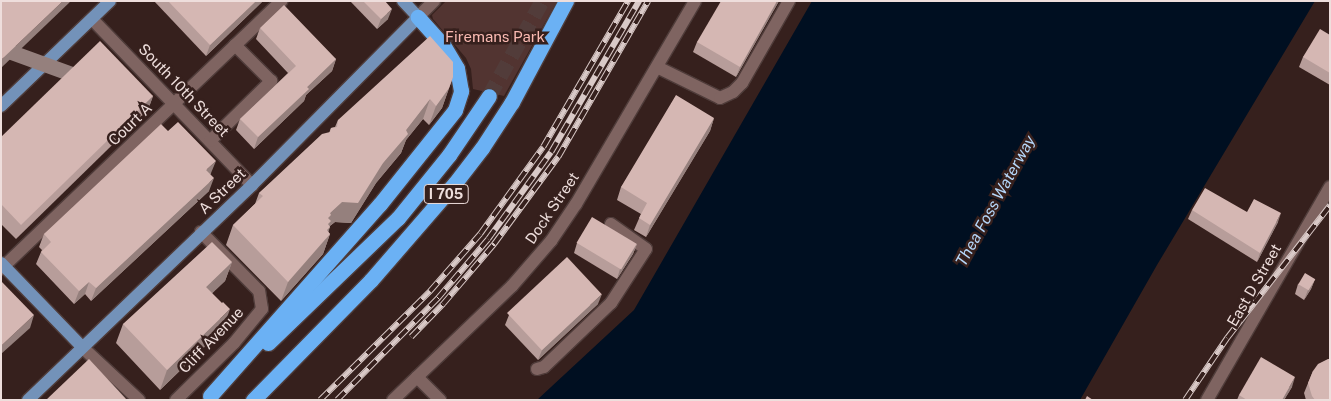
<!DOCTYPE html>
<style>
body{margin:0}
#map{position:relative;width:1331px;height:401px;overflow:hidden;background:#36201d;font-family:"Public Sans",sans-serif}
div>[style]{position:absolute}
.green>*{inset:0;background:#523431}
.water>*{inset:0;background:#000f21}
.highway-tunnel>*{height:15px;margin-top:-7.5px;transform-origin:0;background:repeating-linear-gradient(90deg,#523c3a 0 15px,transparent 0 23px)}
.roads{filter:drop-shadow(1px 0 #4f3c3a) drop-shadow(-1px 0 #4f3c3a) drop-shadow(0 1px #4f3c3a) drop-shadow(0 -1px #4f3c3a)}
.minor>*{height:12px;margin:-6px;padding:0 6px;transform-origin:6px;border-radius:6px;background:#7f6461}
.major>*{height:12px;margin:-6px;padding:0 6px;transform-origin:6px;border-radius:6px;background:#7392b9}
.highway>*{height:15px;margin:-7.5px;padding:0 7.5px;transform-origin:7.5px;border-radius:7.5px;background:#6bb1f4}
.rail>*{height:5.5px;margin-top:-2.75px;transform-origin:0;background:repeating-linear-gradient(90deg,#36201d 0 11px,#d9c9c7 0 22px);box-sizing:border-box;border-block:1px solid #d9c9c7}
.wall>*{inset:0;background:#b79d9a}
.shaded-wall>*{inset:0;background:#95807d;transform-origin:0 0}
.building>*{inset:0;background:#d5b7b3;transform-origin:0 0}
span{translate:-50% -50%;white-space:nowrap;text-align:center;line-height:1.15;-webkit-text-stroke:5px #36201d;paint-order:stroke}
.shield-label span{padding:1px 4px;background:#36201d;border:1px solid;border-radius:4px;-webkit-text-stroke-width:0}
.shield-label{font-size:14px;color:#eededc;font-weight:700}
.park-label{font-size:15px;color:#fabab2}
.street-label{font-size:15px;color:#eededc}
.water-label{font-size:16px;color:#b5d7fa;font-style:italic}
.frame{position:absolute;inset:0;border:2px solid #eededc;pointer-events:none}
</style>
<div id="map">
<div class="green">
<i style="clip-path:polygon(446px 1px,557px 1px,504px 96px,473px 89px,471px 69px,466px 58px,433px 19px,432px 15px)"></i>
</div>
<div class="water">
<i style="clip-path:polygon(812px 1px,1315px 1px,1157px 265px,1080px 400px,537px 400px,634px 310px)"></i>
</div>
<div class="highway-tunnel">
<i style="left:489px;top:96px;width:109px;rotate:-60.8deg"></i>
</div>
<div class="roads">
<div class="minor">
<i style="left:418px;top:17px;width:23px;rotate:-45deg"></i>
<i style="left:92px;top:19px;width:231px;rotate:46.1deg"></i>
<i style="left:657px;top:67px;width:70px;rotate:26.2deg"></i>
<i style="left:720px;top:98px;width:14px;rotate:-25deg"></i>
<i style="left:733px;top:92px;width:13px;rotate:-45deg"></i>
<i style="left:742px;top:83px;width:95px;rotate:-60.2deg"></i>
<i style="left:210px;top:141px;width:86px;rotate:-44.5deg"></i>
<i style="left:271px;top:81px;width:51px;rotate:-135deg"></i>
<i style="left:1px;top:269px;width:388px;rotate:-43.7deg"></i>
<i style="left:82px;top:347px;width:78px;rotate:42.9deg"></i>
<i style="left:537px;top:369px;width:7px;rotate:-16deg"></i>
<i style="left:544px;top:367px;width:93px;rotate:-43.7deg"></i>
<i style="left:611px;top:303px;width:64px;rotate:-57.1deg"></i>
<i style="left:646px;top:249px;width:43px;rotate:-144.5deg"></i>
<i style="left:417px;top:377px;width:33px;rotate:45deg"></i>
<i style="left:176px;top:400px;width:81px;rotate:-44.5deg"></i>
<i style="left:234px;top:343px;width:44px;rotate:-50.5deg"></i>
<i style="left:262px;top:309px;width:18px;rotate:-99deg"></i>
<i style="left:259px;top:291px;width:83px;rotate:-134.5deg"></i>
<i style="left:393px;top:400px;width:165px;rotate:-43.8deg"></i>
<i style="left:512px;top:286px;width:60px;rotate:-49.1deg"></i>
<i style="left:551px;top:241px;width:45px;rotate:-56deg"></i>
<i style="left:576px;top:204px;width:235px;rotate:-59.6deg"></i>
<i style="left:1207px;top:400px;width:246px;rotate:-60deg"></i>
</div>
<div class="major">
<i style="left:1px;top:106px;width:151px;rotate:-43.9deg"></i>
<i style="left:1px;top:263px;width:117px;rotate:46deg"></i>
<i style="left:28px;top:400px;width:310px;rotate:-43.8deg"></i>
<i style="left:252px;top:185px;width:236px;rotate:-45.3deg"></i>
<i style="left:418px;top:17px;width:22px;rotate:-133deg"></i>
</div>
<div class="highway">
<i style="left:268px;top:343px;width:180px;rotate:-43.9deg"></i>
<i style="left:398px;top:218px;width:81px;rotate:-51deg"></i>
<i style="left:449px;top:155px;width:71px;rotate:-55.9deg"></i>
<i style="left:210px;top:396px;width:256px;rotate:-48.5deg"></i>
<i style="left:380px;top:204px;width:120px;rotate:-51.4deg"></i>
<i style="left:455px;top:110px;width:20px;rotate:-72deg"></i>
<i style="left:461px;top:91px;width:23px;rotate:-100deg"></i>
<i style="left:457px;top:68px;width:27px;rotate:-121deg"></i>
<i style="left:443px;top:45px;width:38px;rotate:-132deg"></i>
<i style="left:253px;top:400px;width:168px;rotate:-45.5deg"></i>
<i style="left:371px;top:280px;width:128px;rotate:-49.1deg"></i>
<i style="left:455px;top:183px;width:44px;rotate:-52.4deg"></i>
<i style="left:482px;top:148px;width:55px;rotate:-56.9deg"></i>
<i style="left:512px;top:102px;width:115px;rotate:-61.9deg"></i>
</div>
</div>
<div class="rail">
<i style="left:411px;top:337px;width:46px;rotate:-45.9deg"></i>
<i style="left:443px;top:304px;width:79px;rotate:-49.6deg"></i>
<i style="left:494px;top:244px;width:108px;rotate:-53.7deg"></i>
<i style="left:558px;top:157px;width:180px;rotate:-60deg"></i>
<i style="left:320px;top:400px;width:155px;rotate:-44.7deg"></i>
<i style="left:430px;top:291px;width:76px;rotate:-48.7deg"></i>
<i style="left:480px;top:234px;width:107px;rotate:-54.1deg"></i>
<i style="left:543px;top:147px;width:169px;rotate:-59.8deg"></i>
<i style="left:337px;top:400px;width:144px;rotate:-45.3deg"></i>
<i style="left:438px;top:298px;width:77px;rotate:-49.7deg"></i>
<i style="left:488px;top:239px;width:107px;rotate:-54.1deg"></i>
<i style="left:551px;top:152px;width:175px;rotate:-59.8deg"></i>
<i style="left:1185px;top:400px;width:75px;rotate:-55.9deg"></i>
<i style="left:1227px;top:338px;width:168px;rotate:-52.2deg"></i>
</div>
<div class="wall">
<i style="clip-path:polygon(154px 1px,263px 1px,206px 56px)"></i>
<i style="clip-path:polygon(350px 1px,385px 1px,388px 19px,377px 29px)"></i>
<i style="clip-path:polygon(779px 1px,736px 77px,693px 52px,697px 42px)"></i>
<i style="clip-path:polygon(260px 28px,336px 59px,332px 71px,306px 95px,304px 101px,254px 149px,236px 130px,240px 119px,288px 73px,256px 39px)"></i>
<i style="clip-path:polygon(1330px 35px,1330px 85px,1299px 67px,1303px 57px)"></i>
<i style="clip-path:polygon(453px 77px,442px 108px,429px 125px,423px 119px,406px 140px,401px 153px,376px 183px,351px 223px,335px 222px,330px 226px,328px 232px,330px 234px,323px 254px,281px 301px,226px 245px,233px 225px,255px 204px,259px 193px,329px 133px,331px 128px,335px 127px,338px 120px)"></i>
<i style="clip-path:polygon(153px 96px,148px 110px,16px 239px,1px 224px,1px 137px)"></i>
<i style="clip-path:polygon(714px 118px,710px 131px,646px 237px,634px 230px,641px 214px,617px 200px,621px 187px)"></i>
<i style="clip-path:polygon(168px 131px,211px 173px,210px 175px,209px 191px,91px 301px,85px 294px,74px 304px,36px 264px,41px 252px,42px 250px,39px 247px,44px 234px)"></i>
<i style="clip-path:polygon(1192px 210px,1247px 212px,1278px 222px,1257px 262px,1188px 219px)"></i>
<i style="clip-path:polygon(577px 243px,637px 244px,633px 254px,617px 279px,574px 253px)"></i>
<i style="clip-path:polygon(232px 262px,225px 281px,212px 293px,223px 329px,160px 390px,116px 343px,123px 324px)"></i>
<i style="clip-path:polygon(1315px 279px,1311px 289px,1304px 300px,1295px 294px,1298px 284px)"></i>
<i style="clip-path:polygon(598px 304px,538px 360px,505px 325px,509px 315px)"></i>
<i style="clip-path:polygon(1313px 371px,1330px 400px,1306px 400px,1304px 393px)"></i>
<i style="clip-path:polygon(1292px 387px,1284px 400px,1237px 400px,1239px 395px)"></i>
</div>
<div class="shaded-wall">
<i style="clip-path:polygon(63px 1px,71px 1px,1px 68px,1px 60px)"></i>
<i style="clip-path:polygon(256px 1px,263px 1px,206px 56px,210px 45px)"></i>
<i style="clip-path:polygon(777px 1px,779px 1px,736px 77px,740px 67px)"></i>
<i style="clip-path:polygon(392px 9px,388px 19px,377px 29px,381px 19px)"></i>
<i style="clip-path:polygon(336px 59px,332px 71px,306px 95px,304px 101px,254px 149px,258px 137px,307px 87px)"></i>
<i style="clip-path:polygon(449px 88px,442px 108px,429px 125px,436px 106px)"></i>
<i style="left:153px;top:96px;width:15px;height:185px;rotate:110deg"></i>
<i style="clip-path:polygon(430px 99px,423px 119px,406px 140px,401px 153px,376px 183px,351px 223px,335px 222px,328px 227px,330px 227px,326px 239px,330px 234px,323px 254px,281px 301px,288px 282px,330px 213px,383px 163px,406px 130px)"></i>
<i style="clip-path:polygon(714px 118px,710px 131px,646px 237px,650px 225px)"></i>
<i style="clip-path:polygon(216px 161px,211px 173px,201px 183px,206px 170px)"></i>
<i style="clip-path:polygon(214px 178px,209px 191px,91px 301px,96px 288px)"></i>
<i style="clip-path:polygon(1281px 213px,1278px 222px,1257px 262px,1260px 253px)"></i>
<i style="clip-path:polygon(637px 244px,633px 254px,617px 279px,620px 269px)"></i>
<i style="clip-path:polygon(232px 262px,225px 281px,199px 306px,206px 287px)"></i>
<i style="clip-path:polygon(1315px 279px,1311px 289px,1304px 300px,1308px 290px)"></i>
<i style="clip-path:polygon(89px 282px,85px 294px,74px 304px,79px 291px)"></i>
<i style="clip-path:polygon(602px 294px,598px 304px,538px 360px,542px 350px)"></i>
<i style="clip-path:polygon(230px 309px,223px 329px,160px 390px,167px 370px)"></i>
<i style="clip-path:polygon(34px 315px,30px 328px,1px 354px,1px 346px)"></i>
<i style="clip-path:polygon(1295px 377px,1292px 387px,1284px 400px,1282px 400px)"></i>
</div>
<div class="building">
<i style="clip-path:polygon(1px 1px,63px 1px,1px 60px)"></i>
<i style="clip-path:polygon(168px 1px,256px 1px,210px 45px)"></i>
<i style="clip-path:polygon(363px 1px,385px 1px,392px 9px,381px 19px)"></i>
<i style="clip-path:polygon(721px 1px,777px 1px,740px 67px,697px 42px)"></i>
<i style="clip-path:polygon(284px 5px,336px 59px,307px 87px,309px 89px,258px 137px,240px 119px,296px 66px,260px 28px)"></i>
<i style="clip-path:polygon(1320px 29px,1330px 35px,1330px 73px,1303px 57px)"></i>
<i style="clip-path:polygon(430px 36px,453px 62px,453px 77px,449px 88px,436px 106px,430px 99px,406px 130px,408px 134px,383px 163px,358px 203px,342px 202px,330px 213px,331px 215px,328px 218px,331px 221px,328px 224px,330px 227px,327px 230px,330px 234px,288px 282px,233px 225px,263px 196px,259px 193px,322px 134px,330px 132px,331px 128px,337px 127px,338px 120px)"></i>
<i style="clip-path:polygon(100px 41px,153px 96px,21px 225px,1px 204px,1px 137px)"></i>
<i style="clip-path:polygon(676px 95px,714px 118px,650px 225px,639px 218px,647px 203px,621px 187px)"></i>
<i style="clip-path:polygon(178px 122px,216px 161px,206px 170px,214px 178px,96px 288px,89px 282px,79px 291px,41px 252px,51px 242px,44px 234px,161px 124px,168px 131px)"></i>
<i style="clip-path:polygon(1205px 188px,1247px 212px,1254px 199px,1281px 213px,1260px 253px,1192px 210px)"></i>
<i style="left:592px;top:217px;width:52px;height:30px;rotate:31deg"></i>
<i style="clip-path:polygon(212px 242px,232px 262px,206px 287px,222px 303px,223px 302px,230px 309px,167px 370px,123px 324px)"></i>
<i style="left:567px;top:257px;width:51px;height:82px;rotate:47deg"></i>
<i style="left:1305px;top:273px;width:12px;height:13px;rotate:31deg"></i>
<i style="clip-path:polygon(1px 281px,34px 315px,1px 346px)"></i>
<i style="clip-path:polygon(1261px 357px,1295px 377px,1282px 400px,1247px 400px,1239px 395px)"></i>
<i style="clip-path:polygon(89px 359px,127px 400px,46px 400px)"></i>
<i style="clip-path:polygon(1328px 359px,1330px 359px,1330px 400px,1315px 400px,1312px 396px,1308px 383px,1313px 371px,1318px 364px)"></i>
<i style="clip-path:polygon(1087px 396px,1093px 400px,1085px 400px)"></i>
</div>
<div class="shield-label">
<span style="left:446px;top:194px">I 705</span>
</div>
<div class="park-label">
<span style="left:495px;top:37px">Firemans Park</span>
</div>
<div class="street-label">
<span style="left:184px;top:90px;rotate:46deg">South 10th Street</span>
<span style="left:130px;top:124px;rotate:-44deg">Court A</span>
<span style="left:222px;top:191px;rotate:-44deg">A Street</span>
<span style="left:552px;top:208px;rotate:-56deg">Dock Street</span>
<span style="left:1254px;top:285px;rotate:-60deg">East D Street</span>
<span style="left:211px;top:340px;rotate:-46deg">Cliff Avenue</span>
</div>
<div class="water-label">
<span style="left:996px;top:201px;rotate:-61deg">Thea Foss Waterway</span>
</div>
<div class="frame"></div>
</div>
